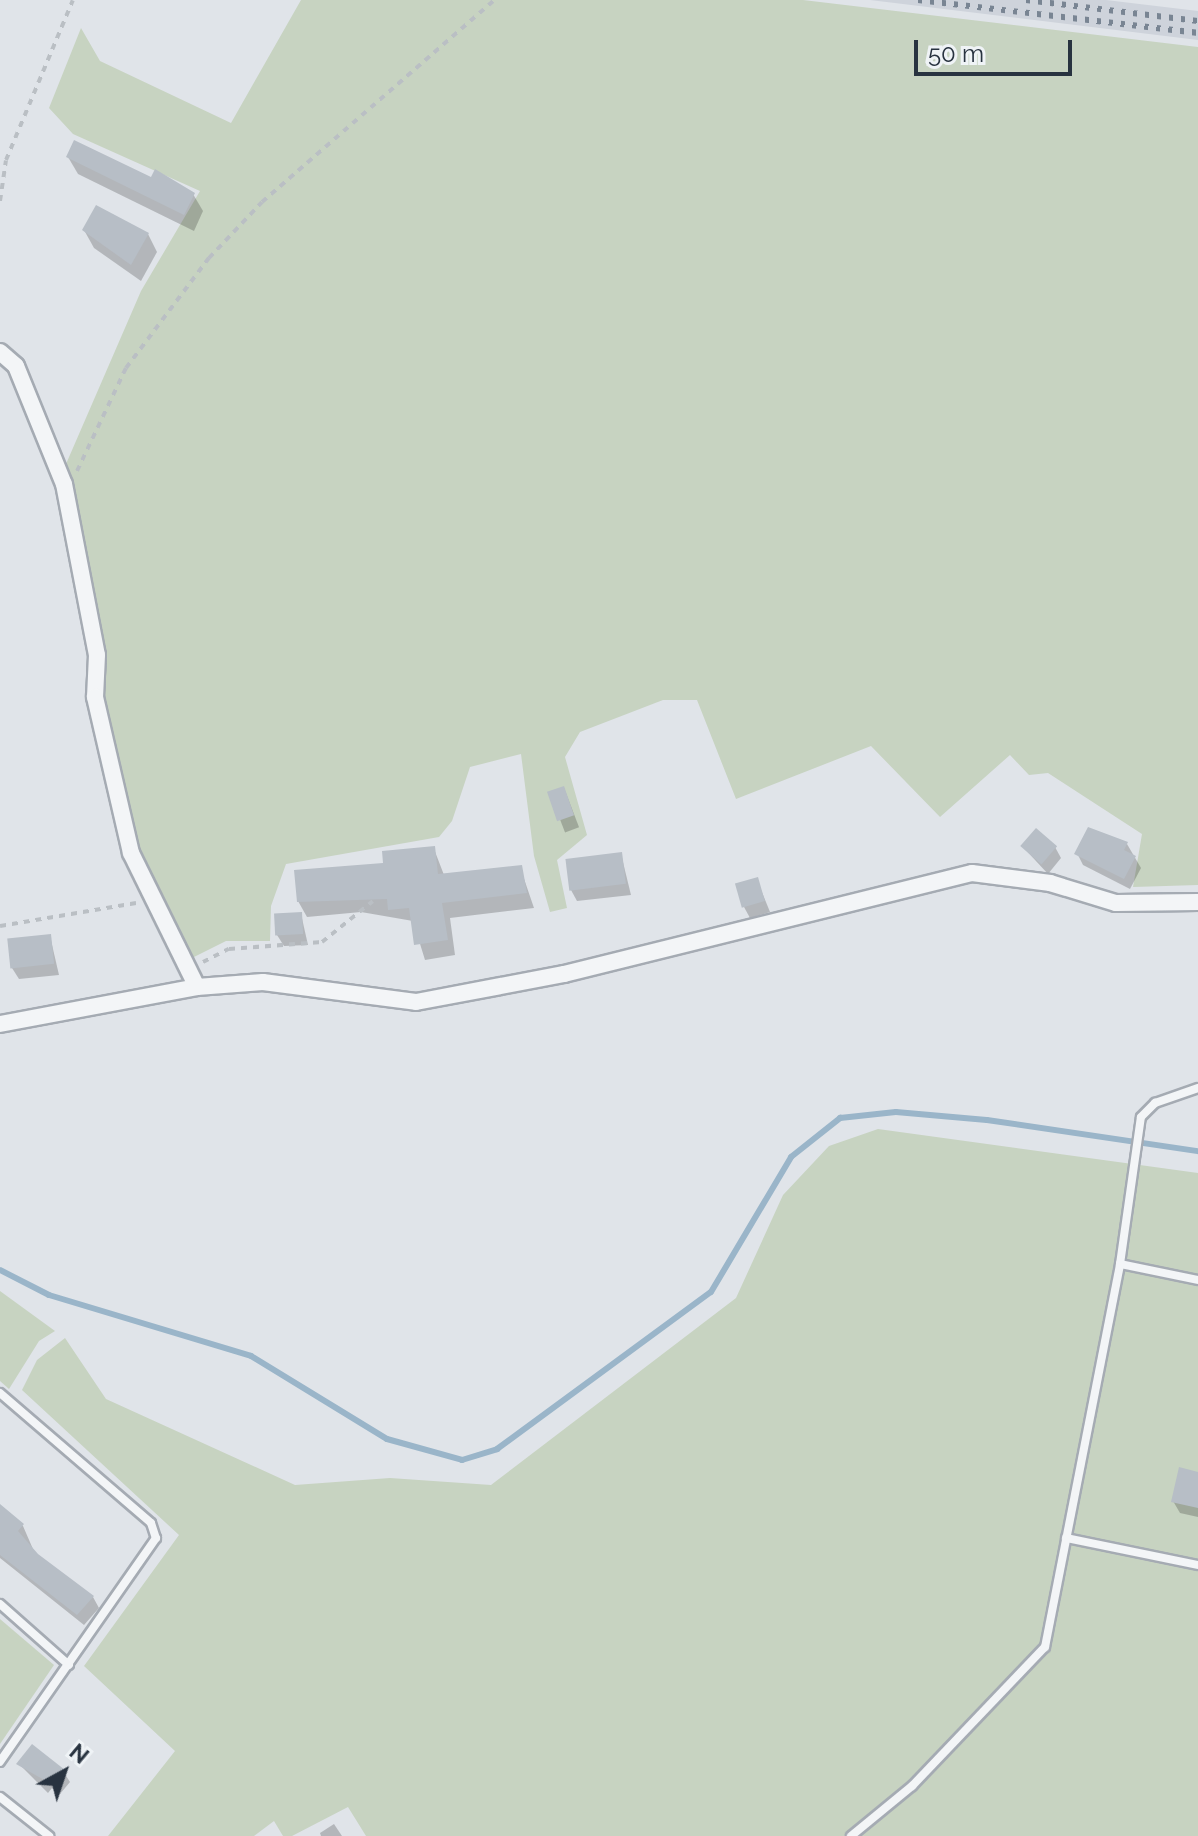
<!DOCTYPE html>
<style>
body{margin:0}
#map{position:relative;width:1198px;height:1836px;overflow:hidden;background:#e0e4e9;font-family:Raleway,sans-serif}
div>[style]{position:absolute}
.built>*{inset:0;background:#ced3db}
.green>*{inset:0;background:#c7d3c1}
.shadow>*{inset:0;background:#0003;transform-origin:0 0}
.stream>*{height:6px;margin:-3px;padding:0 3px;transform-origin:3px;border-radius:3px;background:#9ab5c9}
.building>*{inset:0;background:#b7bec6;transform-origin:0 0}
.path>*{height:4px;margin-top:-2px;transform-origin:0;background:repeating-linear-gradient(90deg,#babfc4 0 6px,transparent 0 12px)}
.roads{filter:drop-shadow(2px 0 #a5abb3) drop-shadow(-2px 0 #a5abb3) drop-shadow(0 2px #a5abb3) drop-shadow(0 -2px #a5abb3)}
.service>*{height:8px;margin:-4px;padding:0 4px;transform-origin:4px;border-radius:4px;background:#f3f5f7}
.minor>*{height:16px;margin:-8px;padding:0 8px;transform-origin:8px;border-radius:8px;background:#f3f5f7}
.rail>*{height:6px;margin-top:-3px;transform-origin:0;background:repeating-linear-gradient(90deg,#798593 0 4px,transparent 0 12px)}
span{translate:-50% -50%;white-space:nowrap;text-align:center;line-height:1.15;-webkit-text-stroke:7px #eff3f6;paint-order:stroke}
.north{position:absolute;left:24px;top:1732px;width:80px;height:80px;-webkit-text-stroke:6px #eff3f6;paint-order:stroke;rotate:40deg;font-size:22px;font-weight:700;line-height:32px;text-align:center;color:#283340}
.north::after{content:'';display:block;margin:auto;width:28px;height:36px;background:#283340;clip-path:polygon(50% 0,100% 100%,50% 72%,0 100%)}
.scale{position:absolute;left:914px;top:40px;width:158px;height:36px;box-sizing:border-box;border:4px solid #283340;border-top:0;padding-left:10px;font-size:24px;line-height:28px;white-space:nowrap;color:#283340;-webkit-text-stroke:6px #eff3f6;paint-order:stroke}
</style>
<div id="map">
<div class="built">
<i style="clip-path:polygon(870px 0,1106px 0,1198px 11px,1198px 40px)"></i>
</div>
<div class="green">
<i style="clip-path:polygon(301px 0,803px 0,1198px 47px,1198px 885px,1133px 887px,1142px 834px,1048px 773px,1029px 775px,1010px 755px,940px 817px,871px 746px,736px 799px,697px 700px,663px 700px,580px 732px,565px 757px,587px 835px,557px 860px,567px 908px,550px 912px,534px 856px,521px 754px,470px 767px,452px 821px,439px 837px,286px 864px,271px 906px,270px 941px,226px 941px,192px 958px,139px 852px,102px 695px,66px 464px,141px 291px,200px 191px,73px 134px,49px 108px,81px 28px,100px 61px,231px 123px)"></i>
<i style="clip-path:polygon(878px 1129px,1198px 1173px,1198px 1836px,366px 1836px,348px 1807px,292px 1836px,283px 1836px,274px 1821px,254px 1836px,108px 1836px,175px 1751px,84px 1666px,179px 1535px,22px 1390px,37px 1360px,65px 1338px,106px 1399px,295px 1485px,390px 1478px,491px 1485px,736px 1298px,783px 1195px,829px 1146px)"></i>
<i style="clip-path:polygon(0 1291px,55px 1331px,39px 1341px,9px 1389px,0 1381px)"></i>
<i style="clip-path:polygon(0 1619px,54px 1665px,0 1744px)"></i>
</div>
<div class="shadow">
<i style="clip-path:polygon(68px 157px,193px 194px,203px 211px,194px 231px,78px 174px)"></i>
<i style="clip-path:polygon(84px 230px,148px 234px,157px 252px,141px 281px,94px 248px)"></i>
<i style="left:564px;top:788px;width:42px;height:15px;rotate:69deg"></i>
<i style="clip-path:polygon(1127px 844px,1141px 868px,1130px 889px,1083px 865px,1077px 853px)"></i>
<i style="clip-path:polygon(1023px 847px,1055px 847px,1061px 858px,1048px 874px)"></i>
<i style="clip-path:polygon(434px 849px,444px 875px,520px 867px,534px 908px,450px 918px,455px 955px,425px 960px,413px 921px,361px 912px,307px 917px,298px 901px)"></i>
<i style="clip-path:polygon(621px 854px,631px 895px,577px 901px,571px 890px)"></i>
<i style="clip-path:polygon(757px 880px,770px 912px,750px 918px,744px 907px)"></i>
<i style="clip-path:polygon(301px 914px,308px 945px,284px 946px,277px 935px)"></i>
<i style="clip-path:polygon(50px 936px,59px 975px,19px 979px,12px 968px)"></i>
<i style="clip-path:polygon(1198px 1474px,1198px 1517px,1180px 1513px,1173px 1501px)"></i>
<i style="clip-path:polygon(0 1507px,23px 1526px,36px 1556px,93px 1597px,99px 1608px,84px 1625px,0 1558px)"></i>
<i style="clip-path:polygon(19px 1764px,63px 1771px,70px 1782px,60px 1794px,52px 1788px,48px 1793px)"></i>
<i style="clip-path:polygon(334px 1824px,342px 1836px,321px 1836px,320px 1833px)"></i>
</div>
<div class="stream">
<i style="left:0;top:1270px;width:55px;rotate:27deg"></i>
<i style="left:49px;top:1295px;width:211px;rotate:16.8deg"></i>
<i style="left:251px;top:1356px;width:159px;rotate:31.4deg"></i>
<i style="left:387px;top:1439px;width:78px;rotate:15.6deg"></i>
<i style="left:462px;top:1460px;width:37px;rotate:-17deg"></i>
<i style="left:497px;top:1449px;width:265px;rotate:-36.3deg"></i>
<i style="left:711px;top:1292px;width:157px;rotate:-59.3deg"></i>
<i style="left:791px;top:1157px;width:63px;rotate:-38.5deg"></i>
<i style="left:840px;top:1118px;width:56px;rotate:-6.1deg"></i>
<i style="left:896px;top:1112px;width:91px;rotate:5deg"></i>
<i style="left:987px;top:1120px;width:213px;rotate:8.4deg"></i>
</div>
<div class="building">
<i style="clip-path:polygon(74px 140px,151px 177px,155px 169px,195px 193px,184px 215px,66px 157px)"></i>
<i style="clip-path:polygon(96px 205px,149px 233px,131px 265px,82px 230px)"></i>
<i style="left:564px;top:786px;width:31px;height:18px;rotate:71deg"></i>
<i style="clip-path:polygon(1088px 827px,1128px 842px,1124px 850px,1136px 856px,1124px 879px,1074px 854px)"></i>
<i style="left:1036px;top:828px;width:28px;height:24px;rotate:41deg"></i>
<i style="clip-path:polygon(435px 846px,438px 874px,522px 865px,527px 893px,442px 903px,448px 940px,414px 945px,409px 908px,388px 910px,387px 899px,297px 902px,294px 870px,383px 863px,382px 851px)"></i>
<i style="left:622px;top:852px;width:32px;height:57px;rotate:83deg"></i>
<i style="left:758px;top:877px;width:25px;height:24px;rotate:74deg"></i>
<i style="left:302px;top:912px;width:22px;height:28px;rotate:87deg"></i>
<i style="left:51px;top:934px;width:30px;height:44px;rotate:84deg"></i>
<i style="clip-path:polygon(1179px 1467px,1198px 1472px,1198px 1508px,1171px 1502px)"></i>
<i style="clip-path:polygon(0 1504px,24px 1524px,18px 1531px,38px 1554px,94px 1596px,77px 1615px,0 1555px)"></i>
<i style="clip-path:polygon(32px 1744px,65px 1770px,53px 1785px,16px 1764px)"></i>
</div>
<div class="path">
<i style="left:0;top:201px;width:41px;rotate:-81.7deg"></i>
<i style="left:6px;top:160px;width:173px;rotate:-67.3deg"></i>
<i style="left:77px;top:471px;width:114px;rotate:-64.6deg"></i>
<i style="left:126px;top:368px;width:138px;rotate:-53deg"></i>
<i style="left:209px;top:258px;width:77px;rotate:-46.6deg"></i>
<i style="left:262px;top:202px;width:308px;rotate:-41deg"></i>
<i style="left:0;top:926px;width:138px;rotate:-9.6deg"></i>
<i style="left:203px;top:962px;width:29px;rotate:-27deg"></i>
<i style="left:229px;top:949px;width:93px;rotate:-4.3deg"></i>
<i style="left:322px;top:942px;width:65px;rotate:-38.8deg"></i>
</div>
<div class="roads">
<div class="service">
<i style="left:1120px;top:1264px;width:80px;rotate:11.6deg"></i>
<i style="left:0;top:1393px;width:199px;rotate:40.7deg"></i>
<i style="left:151px;top:1523px;width:16px;rotate:72deg"></i>
<i style="left:156px;top:1538px;width:273px;rotate:124.9deg"></i>
<i style="left:1066px;top:1538px;width:135px;rotate:11.6deg"></i>
<i style="left:0;top:1604px;width:92px;rotate:41.5deg"></i>
<i style="left:0;top:1797px;width:63px;rotate:38.5deg"></i>
<i style="left:851px;top:1836px;width:79px;rotate:-39.3deg"></i>
<i style="left:912px;top:1786px;width:192px;rotate:-46.3deg"></i>
<i style="left:1045px;top:1647px;width:390px;rotate:-78.9deg"></i>
<i style="left:1120px;top:1264px;width:148px;rotate:-81.9deg"></i>
<i style="left:1141px;top:1117px;width:20px;rotate:-45deg"></i>
<i style="left:1155px;top:1103px;width:46px;rotate:-19.2deg"></i>
</div>
<div class="minor">
<i style="left:0;top:352px;width:21px;rotate:41deg"></i>
<i style="left:16px;top:366px;width:127px;rotate:67.9deg"></i>
<i style="left:64px;top:484px;width:174px;rotate:79.1deg"></i>
<i style="left:97px;top:655px;width:42px;rotate:92.7deg"></i>
<i style="left:95px;top:697px;width:160px;rotate:77deg"></i>
<i style="left:131px;top:853px;width:149px;rotate:63.8deg"></i>
<i style="left:0;top:1024px;width:200px;rotate:-10.6deg"></i>
<i style="left:197px;top:987px;width:66px;rotate:-4.3deg"></i>
<i style="left:263px;top:982px;width:154px;rotate:7.4deg"></i>
<i style="left:416px;top:1002px;width:151px;rotate:-10.7deg"></i>
<i style="left:564px;top:974px;width:420px;rotate:-13.9deg"></i>
<i style="left:972px;top:873px;width:79px;rotate:7.3deg"></i>
<i style="left:1050px;top:883px;width:69px;rotate:16.9deg"></i>
<i style="left:1116px;top:903px;width:82px;rotate:-0.7deg"></i>
</div>
</div>
<div class="rail">
<i style="left:918px;top:0;width:282px;rotate:6.7deg"></i>
<i style="left:1026px;top:0;width:173px;rotate:7deg"></i>
</div>
<div class="north">N</div>
<div class="scale">50 m</div>
</div>
